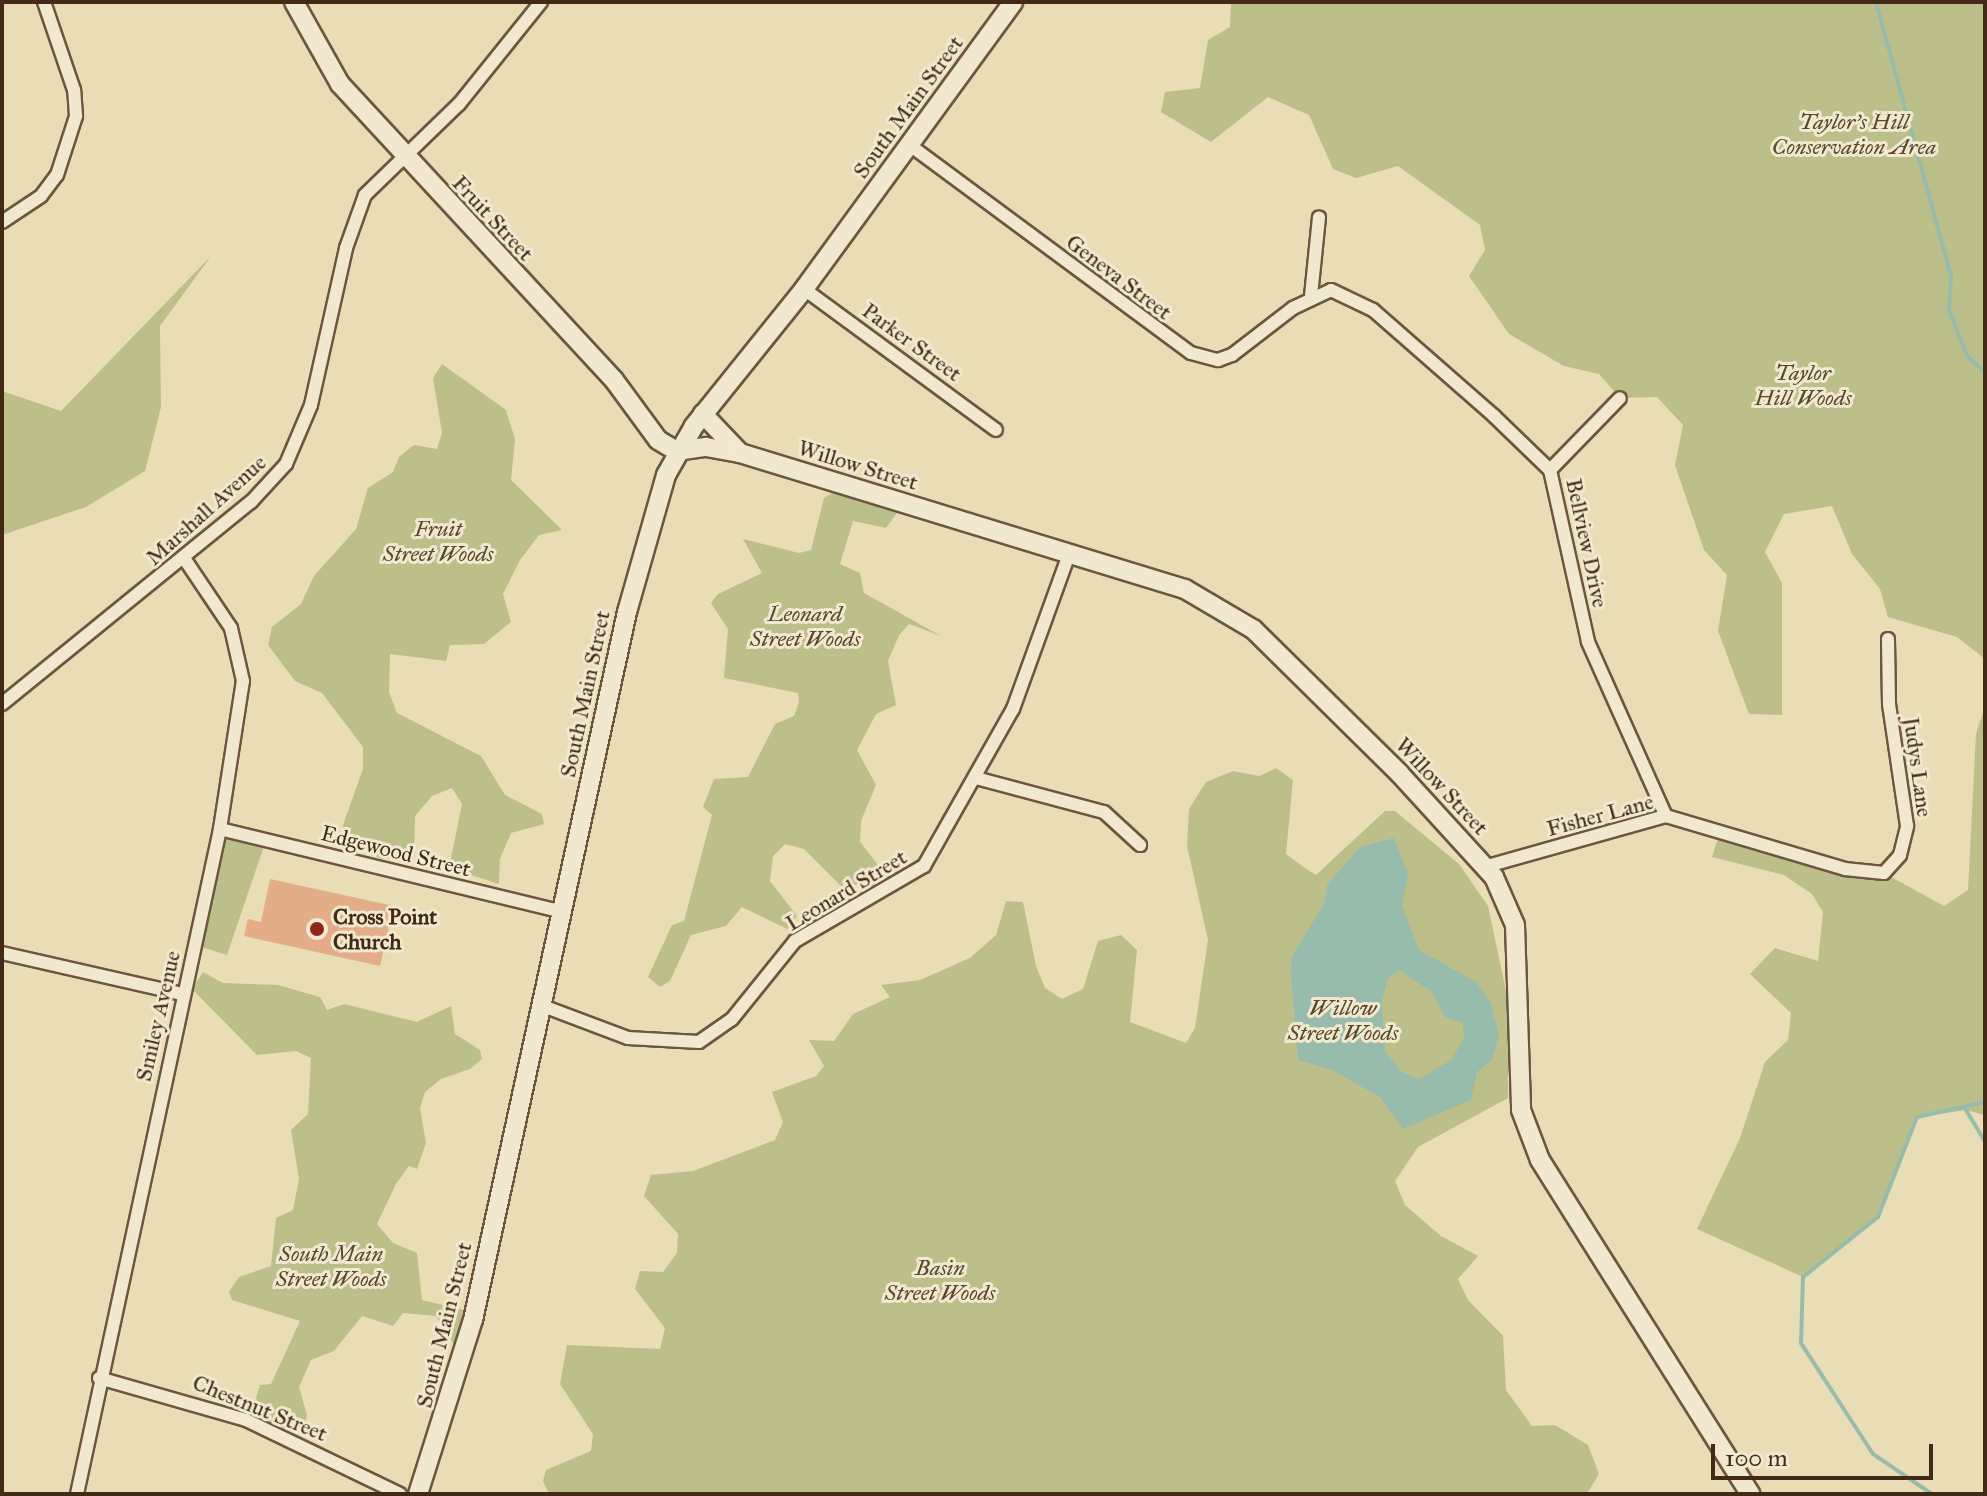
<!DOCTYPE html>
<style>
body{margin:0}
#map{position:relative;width:1987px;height:1496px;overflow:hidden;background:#e9ddb5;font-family:"IM FELL Great Primer",serif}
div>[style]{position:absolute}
.green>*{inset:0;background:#bcbf89}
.water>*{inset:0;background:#97bcac}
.stream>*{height:4px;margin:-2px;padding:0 2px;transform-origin:2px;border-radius:2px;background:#97bcac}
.building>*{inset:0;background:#e2ad87}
.roads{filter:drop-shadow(2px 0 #6c573e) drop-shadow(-2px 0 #6c573e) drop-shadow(0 2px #6c573e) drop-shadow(0 -2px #6c573e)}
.street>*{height:12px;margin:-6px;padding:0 6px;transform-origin:6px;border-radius:6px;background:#f1e9cf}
.secondary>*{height:18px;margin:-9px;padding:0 9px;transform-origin:9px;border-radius:9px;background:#f1e9cf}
.dots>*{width:22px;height:22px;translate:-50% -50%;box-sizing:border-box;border:4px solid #f1e9cf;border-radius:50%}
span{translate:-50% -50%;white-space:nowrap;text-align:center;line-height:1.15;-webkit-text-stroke:6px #f1e9cf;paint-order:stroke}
.street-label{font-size:22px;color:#422a16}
.park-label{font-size:22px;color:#5a482d;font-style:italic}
.poi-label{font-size:22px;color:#422a16;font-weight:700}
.left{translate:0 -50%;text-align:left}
.frame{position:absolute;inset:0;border:4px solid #422a16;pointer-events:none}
.scale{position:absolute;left:1711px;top:1444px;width:222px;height:36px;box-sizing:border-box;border:4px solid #422a16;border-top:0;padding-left:10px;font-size:24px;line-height:28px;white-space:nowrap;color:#422a16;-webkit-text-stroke:6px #f1e9cf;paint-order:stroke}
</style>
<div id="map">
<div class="green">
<i style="clip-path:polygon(1231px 2px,1985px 2px,1985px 659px,1957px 637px,1888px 617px,1880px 589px,1852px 554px,1832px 506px,1784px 514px,1765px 552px,1782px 583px,1782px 715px,1749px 714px,1718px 631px,1727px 575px,1704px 550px,1675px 465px,1683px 425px,1657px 397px,1620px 398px,1599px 374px,1564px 366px,1509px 334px,1469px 276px,1485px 250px,1480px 225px,1398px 166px,1356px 178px,1333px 169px,1309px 115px,1268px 97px,1211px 142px,1161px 112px,1165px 92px,1200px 88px,1208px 40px,1230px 27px)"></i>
<i style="clip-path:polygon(211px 256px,160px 326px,161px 407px,145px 471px,86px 507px,2px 535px,2px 391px,61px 411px)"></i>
<i style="clip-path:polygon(442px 364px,506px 410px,515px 439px,511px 480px,562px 530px,539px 535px,520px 560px,503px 594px,511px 622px,484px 644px,450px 645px,446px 661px,390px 654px,389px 692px,397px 713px,481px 756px,505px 795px,542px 814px,544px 824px,511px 833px,500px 859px,499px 884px,449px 868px,462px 804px,452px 788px,432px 796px,415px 816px,414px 857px,382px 859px,338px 839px,363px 769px,363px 747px,322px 693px,295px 681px,268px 645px,272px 627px,301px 604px,314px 576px,356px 529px,368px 488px,393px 472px,399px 457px,414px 445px,437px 449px,442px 433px,433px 378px)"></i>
<i style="clip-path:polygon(832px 493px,897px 513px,886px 528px,853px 521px,840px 564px,860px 573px,864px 593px,941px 636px,909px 624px,899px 635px,888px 661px,896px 705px,876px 714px,857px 750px,876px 785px,861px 821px,860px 842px,878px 865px,877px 877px,844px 889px,804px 849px,785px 844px,773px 856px,770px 881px,797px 916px,787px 929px,742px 907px,726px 926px,691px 935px,670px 981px,660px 987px,648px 977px,672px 925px,684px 921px,712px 815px,703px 807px,714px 779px,748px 777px,775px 724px,794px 716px,799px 702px,798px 693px,724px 678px,728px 629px,711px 603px,718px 594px,762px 573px,743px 539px,799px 553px,811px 550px,824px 498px)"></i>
<i style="clip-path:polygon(1985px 706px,1985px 1115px,1966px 1110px,1918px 1117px,1878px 1217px,1803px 1277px,1697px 1229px,1740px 1138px,1765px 1062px,1788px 1040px,1791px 1013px,1750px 974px,1775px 948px,1818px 961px,1823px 912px,1812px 894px,1784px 875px,1712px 857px,1721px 828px,1884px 873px,1944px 906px,1968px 890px,1976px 734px)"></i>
<i style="clip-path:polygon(1276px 768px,1293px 780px,1286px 854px,1305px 868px,1316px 875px,1385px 811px,1395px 811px,1459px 864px,1488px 906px,1508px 1000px,1508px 1098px,1418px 1147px,1395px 1181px,1405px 1205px,1441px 1236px,1478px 1256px,1458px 1279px,1468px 1300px,1503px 1336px,1506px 1390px,1532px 1426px,1555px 1425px,1588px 1445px,1599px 1474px,1588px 1492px,549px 1494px,543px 1481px,546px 1470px,591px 1451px,593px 1434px,560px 1384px,567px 1345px,660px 1349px,665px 1328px,635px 1289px,640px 1271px,663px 1272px,677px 1253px,678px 1234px,644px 1196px,651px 1175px,693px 1171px,775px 1140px,783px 1122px,772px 1092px,816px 1076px,824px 1066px,809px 1040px,834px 1041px,853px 1014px,890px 997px,881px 985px,920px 980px,970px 958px,996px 935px,1006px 901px,1023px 902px,1036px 966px,1045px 988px,1062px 999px,1083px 989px,1098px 941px,1121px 935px,1137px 950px,1130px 1022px,1186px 1043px,1195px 1028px,1208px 940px,1187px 846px,1189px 809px,1206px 782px,1233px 771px,1259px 776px)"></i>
<i style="clip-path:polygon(227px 836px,265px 843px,227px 955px,198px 946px)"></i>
<i style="clip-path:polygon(203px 972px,223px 983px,278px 985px,320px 997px,327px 1010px,344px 1004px,417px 1022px,451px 1006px,455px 1034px,480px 1050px,482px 1059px,470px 1069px,441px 1079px,425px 1092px,420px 1108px,426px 1143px,417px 1169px,409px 1166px,396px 1184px,377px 1224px,393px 1243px,417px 1253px,422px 1300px,464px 1310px,454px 1345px,436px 1316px,403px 1313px,393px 1326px,362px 1316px,334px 1351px,311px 1360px,299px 1387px,307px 1415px,302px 1434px,264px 1421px,256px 1398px,260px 1385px,271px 1384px,300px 1321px,232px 1300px,229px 1292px,239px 1277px,271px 1266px,276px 1218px,293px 1210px,299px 1179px,291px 1130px,308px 1114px,311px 1058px,296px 1051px,257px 1055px,192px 989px)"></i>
</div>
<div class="water">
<i style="clip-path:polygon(evenodd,1394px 838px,1408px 874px,1402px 905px,1419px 950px,1476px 982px,1490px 1001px,1499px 1035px,1492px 1060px,1477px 1072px,1471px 1100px,1403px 1129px,1380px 1097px,1332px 1070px,1298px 1060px,1291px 972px,1292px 956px,1324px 904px,1327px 885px,1360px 847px,1394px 838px,1399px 970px,1432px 992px,1445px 1017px,1463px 1023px,1464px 1038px,1451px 1060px,1419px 1079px,1402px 1072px,1385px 1052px,1382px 1000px,1388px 978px,1399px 970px)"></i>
</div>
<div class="stream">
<i style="left:1876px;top:2px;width:284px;rotate:74.7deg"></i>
<i style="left:1951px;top:276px;width:34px;rotate:93deg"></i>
<i style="left:1949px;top:310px;width:49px;rotate:68.6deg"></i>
<i style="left:1967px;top:356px;width:24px;rotate:42deg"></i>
<i style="left:1966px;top:1110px;width:37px;rotate:59deg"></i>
<i style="left:1932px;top:1494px;width:71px;rotate:-145.9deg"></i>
<i style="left:1873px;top:1454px;width:132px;rotate:-123deg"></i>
<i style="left:1801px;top:1343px;width:66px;rotate:-88.3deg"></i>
<i style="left:1803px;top:1277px;width:96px;rotate:-38.7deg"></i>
<i style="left:1878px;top:1217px;width:107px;rotate:-68.7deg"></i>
<i style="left:1917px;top:1117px;width:70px;rotate:-12.4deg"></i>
</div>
<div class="building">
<i style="clip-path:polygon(270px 879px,394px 906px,380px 966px,244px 936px,248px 919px,261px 922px)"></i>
</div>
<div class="roads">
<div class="street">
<i style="left:911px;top:146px;width:348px;rotate:36.5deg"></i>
<i style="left:1191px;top:353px;width:28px;rotate:15deg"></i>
<i style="left:1218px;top:360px;width:15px;rotate:-20deg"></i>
<i style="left:1232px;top:355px;width:77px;rotate:-37.6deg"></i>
<i style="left:1293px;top:308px;width:42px;rotate:-25.3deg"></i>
<i style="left:1331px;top:290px;width:47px;rotate:25.5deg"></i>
<i style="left:1373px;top:310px;width:161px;rotate:41.2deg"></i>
<i style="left:1494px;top:416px;width:78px;rotate:44deg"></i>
<i style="left:1550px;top:470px;width:176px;rotate:77.5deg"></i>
<i style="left:1588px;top:642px;width:191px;rotate:65.9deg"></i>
<i style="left:2px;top:222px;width:47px;rotate:-33.7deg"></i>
<i style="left:41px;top:196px;width:26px;rotate:-53deg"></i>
<i style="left:57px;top:175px;width:62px;rotate:-72.1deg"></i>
<i style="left:76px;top:116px;width:26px;rotate:-94deg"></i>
<i style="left:74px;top:90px;width:93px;rotate:-108.8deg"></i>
<i style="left:804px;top:289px;width:238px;rotate:36.3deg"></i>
<i style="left:1311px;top:296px;width:79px;rotate:-84.2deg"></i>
<i style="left:1550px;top:470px;width:100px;rotate:-45.8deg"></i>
<i style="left:2px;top:704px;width:321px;rotate:-39.1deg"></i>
<i style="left:251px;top:502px;width:52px;rotate:-47.4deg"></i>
<i style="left:286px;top:464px;width:64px;rotate:-67deg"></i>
<i style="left:311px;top:405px;width:161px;rotate:-77.4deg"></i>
<i style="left:346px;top:248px;width:56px;rotate:-70.3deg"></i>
<i style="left:365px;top:195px;width:131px;rotate:-44.1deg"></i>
<i style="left:459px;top:104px;width:131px;rotate:-51.2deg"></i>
<i style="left:976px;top:778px;width:132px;rotate:14.9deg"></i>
<i style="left:1104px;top:812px;width:49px;rotate:42.5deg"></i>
<i style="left:220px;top:829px;width:353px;rotate:13.6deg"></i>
<i style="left:1484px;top:867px;width:189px;rotate:-15.7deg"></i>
<i style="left:1666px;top:816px;width:187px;rotate:16.5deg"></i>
<i style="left:1845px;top:869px;width:39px;rotate:6deg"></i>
<i style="left:1884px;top:873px;width:24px;rotate:-48deg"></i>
<i style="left:1900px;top:855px;width:30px;rotate:-76deg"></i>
<i style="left:1907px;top:826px;width:123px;rotate:-98.4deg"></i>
<i style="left:1889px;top:704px;width:65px;rotate:-90.9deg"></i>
<i style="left:2px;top:953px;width:186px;rotate:12.8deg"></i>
<i style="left:543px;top:1006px;width:91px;rotate:20.6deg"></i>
<i style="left:628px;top:1038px;width:71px;rotate:3.2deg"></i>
<i style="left:699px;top:1042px;width:40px;rotate:-34.9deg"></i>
<i style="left:732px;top:1019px;width:100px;rotate:-51.1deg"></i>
<i style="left:795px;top:941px;width:149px;rotate:-30.2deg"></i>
<i style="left:924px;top:866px;width:180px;rotate:-60.5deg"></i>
<i style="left:1013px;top:709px;width:162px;rotate:-70.1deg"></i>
<i style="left:99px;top:1378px;width:153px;rotate:15.9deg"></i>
<i style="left:246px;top:1420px;width:171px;rotate:25.7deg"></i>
<i style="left:77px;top:1494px;width:680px;rotate:-77.86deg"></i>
<i style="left:220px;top:829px;width:150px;rotate:-81.2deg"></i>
<i style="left:243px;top:681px;width:54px;rotate:-102.8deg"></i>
<i style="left:231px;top:628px;width:84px;rotate:-123.9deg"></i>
</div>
<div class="secondary">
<i style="left:294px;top:2px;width:94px;rotate:60.7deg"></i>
<i style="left:340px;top:84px;width:403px;rotate:47.2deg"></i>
<i style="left:614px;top:380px;width:74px;rotate:53.7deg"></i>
<i style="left:658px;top:440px;width:21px;rotate:31deg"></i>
<i style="left:676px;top:451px;width:30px;rotate:-8deg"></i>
<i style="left:706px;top:447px;width:35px;rotate:10deg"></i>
<i style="left:740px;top:453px;width:54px;rotate:-133.5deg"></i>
<i style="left:740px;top:453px;width:465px;rotate:17deg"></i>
<i style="left:1185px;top:589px;width:79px;rotate:30.5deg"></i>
<i style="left:1253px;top:629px;width:205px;rotate:44.6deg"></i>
<i style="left:1399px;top:773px;width:141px;rotate:47.6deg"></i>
<i style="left:1494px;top:877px;width:52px;rotate:66.4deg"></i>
<i style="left:1515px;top:925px;width:185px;rotate:88.1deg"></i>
<i style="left:1521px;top:1110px;width:53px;rotate:69.2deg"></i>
<i style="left:1540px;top:1160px;width:395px;rotate:57.8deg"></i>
<i style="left:418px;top:1494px;width:182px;rotate:-72.5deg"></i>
<i style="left:473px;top:1320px;width:725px;rotate:-77.73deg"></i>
<i style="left:627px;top:612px;width:142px;rotate:-74.1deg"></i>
<i style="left:666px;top:475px;width:56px;rotate:-60.3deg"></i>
<i style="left:694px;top:426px;width:176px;rotate:-51.2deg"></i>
<i style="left:804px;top:289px;width:355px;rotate:-53.9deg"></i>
</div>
</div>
<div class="dots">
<i style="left:317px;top:929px;background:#8f2418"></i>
</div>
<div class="street-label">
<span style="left:908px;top:107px;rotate:-54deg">South Main Street</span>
<span style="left:493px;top:218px;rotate:47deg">Fruit Street</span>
<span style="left:1119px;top:277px;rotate:37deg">Geneva Street</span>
<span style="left:912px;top:342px;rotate:36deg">Parker Street</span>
<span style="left:858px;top:465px;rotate:17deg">Willow Street</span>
<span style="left:206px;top:510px;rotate:-42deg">Marshall Avenue</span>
<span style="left:1587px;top:543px;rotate:78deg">Bellview Drive</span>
<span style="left:585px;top:694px;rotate:-78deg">South Main Street</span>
<span style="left:1918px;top:767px;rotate:82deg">Judys Lane</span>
<span style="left:1442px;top:786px;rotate:47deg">Willow Street</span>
<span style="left:1600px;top:815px;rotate:-15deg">Fisher Lane</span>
<span style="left:396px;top:851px;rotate:14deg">Edgewood Street</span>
<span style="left:846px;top:890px;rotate:-31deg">Leonard Street</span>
<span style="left:158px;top:1016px;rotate:-77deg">Smiley Avenue</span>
<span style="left:444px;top:1325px;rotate:-76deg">South Main Street</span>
<span style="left:260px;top:1408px;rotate:22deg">Chestnut Street</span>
</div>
<div class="park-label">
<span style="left:1854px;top:134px">Taylor's Hill<br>Conservation Area</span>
<span style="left:1803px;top:385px">Taylor<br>Hill Woods</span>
<span style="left:438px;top:541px">Fruit<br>Street Woods</span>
<span style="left:805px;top:626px">Leonard<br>Street Woods</span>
<span style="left:1343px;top:1020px">Willow<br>Street Woods</span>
<span style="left:331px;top:1266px">South Main<br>Street Woods</span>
<span style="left:940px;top:1280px">Basin<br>Street Woods</span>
</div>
<div class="poi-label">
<span class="left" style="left:333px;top:929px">Cross Point<br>Church</span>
</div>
<div class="frame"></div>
<div class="scale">100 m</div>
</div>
